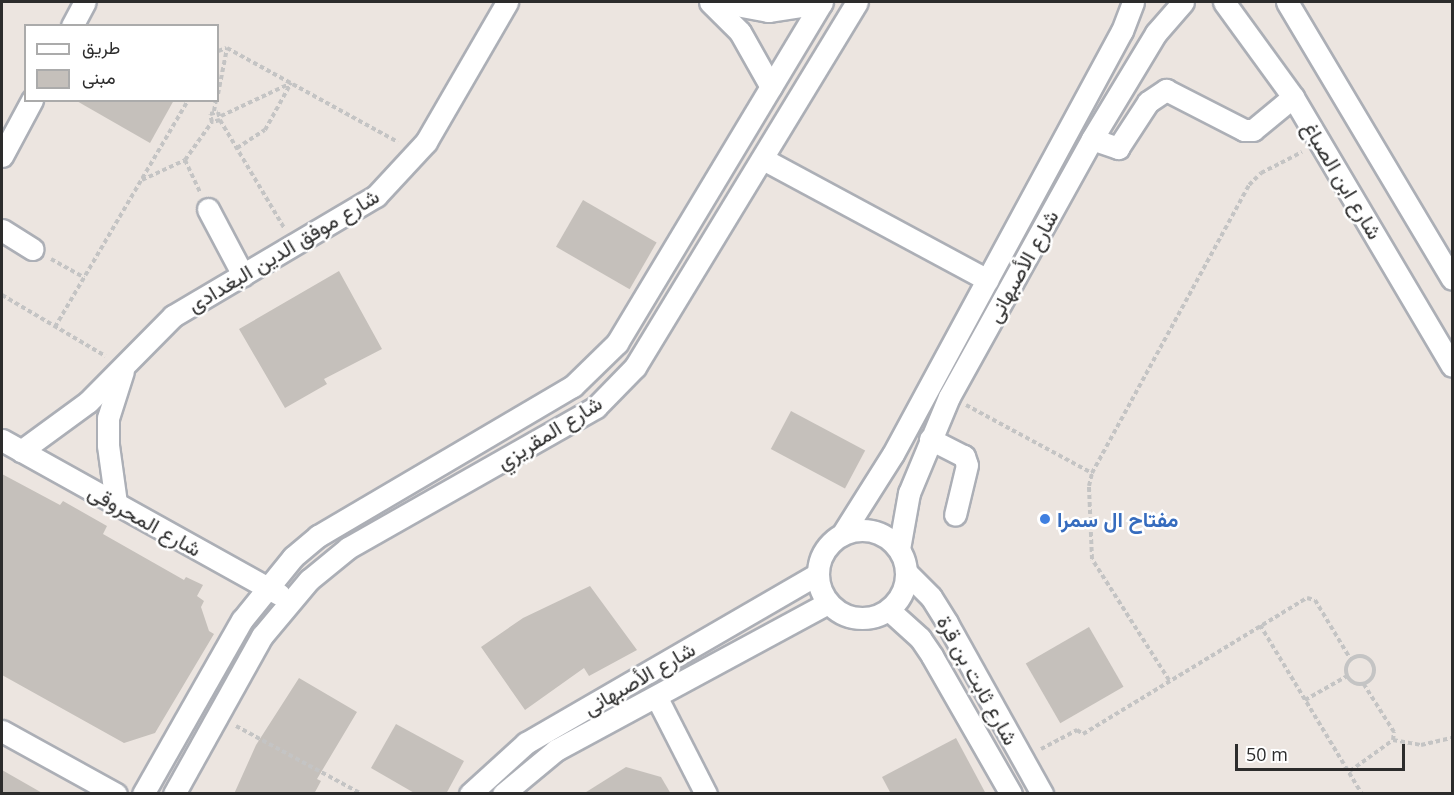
<!DOCTYPE html>
<meta charset="utf-8">
<style>
body{margin:0}
#map{position:relative;width:1454px;height:795px;overflow:hidden;background:#ece5e0;font-family:"Open Sans",Vazirmatn,sans-serif}
div>[style]{position:absolute}
.building>*{inset:0;background:#c5c0bb;transform-origin:0 0}
.path>*{height:4px;margin-top:-2px;transform-origin:0;background:repeating-linear-gradient(90deg,#c4c4c4 0 4.5px,transparent 0 7.5px)}
.path>.ring{margin:-2px;padding:0;box-sizing:content-box;background:none;border:4px solid #c4c4c4;border-radius:50%}
.roads{filter:drop-shadow(2px 0 #acafb6) drop-shadow(-2px 0 #acafb6) drop-shadow(0 2px #acafb6) drop-shadow(0 -2px #acafb6)}
.minor>*{height:21px;margin:-10.5px;padding:0 10.5px;transform-origin:10.5px;border-radius:10.5px;background:#fff}
.minor>.ring{margin:-10.5px;padding:0;box-sizing:content-box;background:none;border:21px solid #fff;border-radius:50%}
.dots>*{width:16px;height:16px;translate:-50% -50%;box-sizing:border-box;border:3px solid #fff;border-radius:50%}
span{translate:-50% -50%;white-space:nowrap;text-align:center;line-height:1.15;-webkit-text-stroke:5px #fff;paint-order:stroke}
.street-label{font-size:21px;color:#2c2c2c}
.shop-label{font-size:21px;color:#366cbe;font-weight:700}
.left{translate:0 -50%;text-align:left}
.frame{position:absolute;inset:0;border:3px solid #2c2c2c;pointer-events:none}
.legend{position:absolute;left:24px;top:24px;width:195px;height:78px;box-sizing:border-box;background:#fff;border:2px solid #ababab;margin:0;padding:8px 10px;list-style:none;font-size:18px;color:#2c2c2c}
.legend li{display:flex;align-items:center;gap:12px;height:30px}
.legend b{width:30px;border:2px solid #ababab}
.scale{position:absolute;left:1235px;top:744px;width:170px;height:27px;box-sizing:border-box;border:3px solid #2c2c2c;border-top:0;padding-left:8px;font-size:18px;line-height:21px;white-space:nowrap;color:#2c2c2c;-webkit-text-stroke:4px #fff;paint-order:stroke}
</style>
<div id="map">
<div class="building">
<i style="clip-path:polygon(75px 100px,174px 100px,150px 143px)"></i>
<i style="left:583px;top:200px;width:85px;height:54px;rotate:30deg"></i>
<i style="clip-path:polygon(339px 271px,382px 349px,324px 379px,327px 384px,285px 408px,239px 329px)"></i>
<i style="left:791px;top:411px;width:84px;height:43px;rotate:28deg"></i>
<i style="clip-path:polygon(2px 474px,60px 505px,63px 501px,107px 526px,103px 534px,184px 580px,186px 577px,203px 585px,197px 596px,204px 601px,201px 607px,209px 631px,214px 634px,155px 733px,124px 743px,2px 675px)"></i>
<i style="clip-path:polygon(590px 586px,637px 650px,589px 676px,584px 668px,525px 710px,481px 647px,523px 618px)"></i>
<i style="left:1089px;top:627px;width:69px;height:73px;rotate:60deg"></i>
<i style="clip-path:polygon(299px 678px,357px 712px,317px 779px,321px 781px,314px 794px,234px 794px,256px 745px)"></i>
<i style="clip-path:polygon(396px 724px,464px 761px,446px 794px,416px 794px,371px 768px)"></i>
<i style="clip-path:polygon(956px 738px,986px 794px,891px 794px,882px 777px)"></i>
<i style="clip-path:polygon(626px 767px,661px 777px,671px 794px,583px 794px)"></i>
<i style="clip-path:polygon(2px 770px,44px 794px,2px 794px)"></i>
</div>
<div class="path">
<i style="left:218px;top:51px;width:9px;rotate:-18deg"></i>
<i style="left:227px;top:48px;width:195px;rotate:28.8deg"></i>
<i style="left:218px;top:94px;width:47px;rotate:-78.9deg"></i>
<i style="left:214px;top:111px;width:11px;rotate:-80deg"></i>
<i style="left:221px;top:116px;width:77px;rotate:-25.2deg"></i>
<i style="left:220px;top:120px;width:126px;rotate:59.3deg"></i>
<i style="left:237px;top:148px;width:33px;rotate:-33deg"></i>
<i style="left:265px;top:130px;width:54px;rotate:-61deg"></i>
<i style="left:185px;top:160px;width:35px;rotate:65deg"></i>
<i style="left:142px;top:180px;width:47px;rotate:-24.9deg"></i>
<i style="left:185px;top:160px;width:47px;rotate:-54.6deg"></i>
<i style="left:212px;top:122px;width:8px;rotate:-104deg"></i>
<i style="left:210px;top:114px;width:8px;rotate:-14deg"></i>
<i style="left:218px;top:112px;width:8px;rotate:76deg"></i>
<i style="left:220px;top:120px;width:8px;rotate:166deg"></i>
<i style="left:51px;top:259px;width:38px;rotate:29deg"></i>
<i style="left:2px;top:295px;width:120px;rotate:30.6deg"></i>
<i style="left:55px;top:327px;width:263px;rotate:-59.6deg"></i>
<i style="left:966px;top:405px;width:143px;rotate:28.4deg"></i>
<i style="left:1260px;top:625px;width:197px;rotate:58.9deg"></i>
<i class="ring" style="left:1346px;top:656px;width:24px;height:24px"></i>
<i style="left:1169px;top:680px;width:143px;rotate:-122.5deg"></i>
<i style="left:1092px;top:559px;width:73px;rotate:-92.4deg"></i>
<i style="left:1089px;top:486px;width:13px;rotate:-77deg"></i>
<i style="left:1092px;top:473px;width:328px;rotate:-61.4deg"></i>
<i style="left:1249px;top:185px;width:17px;rotate:-45deg"></i>
<i style="left:1261px;top:173px;width:46px;rotate:-27.1deg"></i>
<i style="left:1305px;top:700px;width:48px;rotate:-29.7deg"></i>
<i style="left:236px;top:726px;width:143px;rotate:28.4deg"></i>
<i style="left:1393px;top:740px;width:28px;rotate:10deg"></i>
<i style="left:1421px;top:745px;width:32px;rotate:-13deg"></i>
<i style="left:1041px;top:749px;width:41px;rotate:-27.8deg"></i>
<i style="left:1077px;top:730px;width:7px;rotate:34deg"></i>
<i style="left:1083px;top:734px;width:262px;rotate:-31.3deg"></i>
<i style="left:1307px;top:598px;width:8px;rotate:14deg"></i>
<i style="left:1315px;top:600px;width:70px;rotate:59deg"></i>
<i style="left:1350px;top:771px;width:53px;rotate:-35.8deg"></i>
<i style="left:1393px;top:740px;width:8px;rotate:-83deg"></i>
<i style="left:1394px;top:732px;width:58px;rotate:-122.3deg"></i>
</div>
<div class="roads">
<div class="minor">
<i style="left:710px;top:2px;width:42px;rotate:45deg"></i>
<i style="left:740px;top:32px;width:63px;rotate:60.6deg"></i>
<i style="left:720px;top:2px;width:49px;rotate:10.6deg"></i>
<i style="left:768px;top:11px;width:54px;rotate:-8.6deg"></i>
<i style="left:1224px;top:2px;width:117px;rotate:54deg"></i>
<i style="left:1293px;top:97px;width:312px;rotate:59.4deg"></i>
<i style="left:1287px;top:2px;width:322px;rotate:59.2deg"></i>
<i style="left:72px;top:26px;width:27px;rotate:-62deg"></i>
<i style="left:1092px;top:139px;width:28px;rotate:19deg"></i>
<i style="left:1118px;top:148px;width:55px;rotate:-56.9deg"></i>
<i style="left:1148px;top:102px;width:22px;rotate:-34deg"></i>
<i style="left:1166px;top:90px;width:88px;rotate:27.1deg"></i>
<i style="left:1244px;top:130px;width:9px"></i>
<i style="left:1253px;top:130px;width:52px;rotate:-39.5deg"></i>
<i style="left:2px;top:156px;width:64px;rotate:-61.8deg"></i>
<i style="left:763px;top:159px;width:255px;rotate:28.3deg"></i>
<i style="left:208px;top:209px;width:75px;rotate:62.1deg"></i>
<i style="left:2px;top:230px;width:36px;rotate:32deg"></i>
<i style="left:930px;top:439px;width:38px;rotate:27deg"></i>
<i style="left:964px;top:456px;width:9px;rotate:72deg"></i>
<i style="left:967px;top:465px;width:51px;rotate:103.5deg"></i>
<i style="left:2px;top:440px;width:317px;rotate:29.1deg"></i>
<i style="left:21px;top:451px;width:83px;rotate:-36.2deg"></i>
<i style="left:88px;top:402px;width:121px;rotate:-45.3deg"></i>
<i style="left:173px;top:316px;width:236px;rotate:-30.6deg"></i>
<i style="left:376px;top:196px;width:74px;rotate:-47.2deg"></i>
<i style="left:426px;top:142px;width:162px;rotate:-59.9deg"></i>
<i style="left:116px;top:503px;width:59px;rotate:-97.9deg"></i>
<i style="left:108px;top:445px;width:27px;rotate:-90deg"></i>
<i style="left:108px;top:418px;width:49px;rotate:-72.3deg"></i>
<i class="ring" style="left:818px;top:530px;width:67px;height:67px"></i>
<i style="left:843px;top:533px;width:93px;rotate:-57.7deg"></i>
<i style="left:893px;top:454px;width:481px;rotate:-61.6deg"></i>
<i style="left:1122px;top:31px;width:31px;rotate:-69deg"></i>
<i style="left:899px;top:549px;width:57px;rotate:-79.9deg"></i>
<i style="left:909px;top:493px;width:104px;rotate:-67.4deg"></i>
<i style="left:949px;top:397px;width:295px;rotate:-61deg"></i>
<i style="left:1092px;top:139px;width:124px;rotate:-58.9deg"></i>
<i style="left:1156px;top:33px;width:41px;rotate:-48.9deg"></i>
<i style="left:906px;top:572px;width:35px;rotate:45deg"></i>
<i style="left:931px;top:597px;width:31px;rotate:58deg"></i>
<i style="left:947px;top:623px;width:196px;rotate:60.9deg"></i>
<i style="left:889px;top:610px;width:42px;rotate:42.1deg"></i>
<i style="left:920px;top:638px;width:22px;rotate:56deg"></i>
<i style="left:932px;top:656px;width:159px;rotate:60.2deg"></i>
<i style="left:657px;top:698px;width:108px;rotate:63deg"></i>
<i style="left:2px;top:731px;width:130px;rotate:28.9deg"></i>
<i style="left:143px;top:794px;width:200px;rotate:-60.4deg"></i>
<i style="left:242px;top:620px;width:81px;rotate:-51deg"></i>
<i style="left:293px;top:557px;width:33px;rotate:-40deg"></i>
<i style="left:318px;top:536px;width:296px;rotate:-30.5deg"></i>
<i style="left:573px;top:386px;width:62px;rotate:-44.3deg"></i>
<i style="left:617px;top:343px;width:398px;rotate:-59deg"></i>
<i style="left:174px;top:794px;width:181px;rotate:-60.9deg"></i>
<i style="left:262px;top:636px;width:73px;rotate:-50deg"></i>
<i style="left:309px;top:580px;width:50px;rotate:-39.4deg"></i>
<i style="left:348px;top:548px;width:285px;rotate:-29.6deg"></i>
<i style="left:596px;top:407px;width:56px;rotate:-45.7deg"></i>
<i style="left:635px;top:367px;width:427px;rotate:-58.7deg"></i>
<i style="left:470px;top:794px;width:76px;rotate:-42.3deg"></i>
<i style="left:526px;top:743px;width:337px;rotate:-30.1deg"></i>
<i style="left:503px;top:794px;width:69px;rotate:-39.7deg"></i>
<i style="left:556px;top:750px;width:309px;rotate:-28.4deg"></i>
</div>
</div>
<div class="dots">
<i style="left:1045px;top:519px;background:#3f7fe0"></i>
</div>
<div class="street-label">
<span style="left:1343px;top:180px;rotate:59deg">شارع ابن الصباغ</span>
<span style="left:283px;top:250px;rotate:-31deg">شارع موفق الدين البغدادى</span>
<span style="left:1022px;top:266px;rotate:-61deg">شارع الأصبهانى</span>
<span style="left:549px;top:432px;rotate:-32deg">شارع المقريزي</span>
<span style="left:145px;top:520px;rotate:29deg">شارع المحروقى</span>
<span style="left:639px;top:678px;rotate:-30deg">شارع الأصبهانى</span>
<span style="left:978px;top:680px;rotate:61deg">شارع ثابت بن قرة</span>
</div>
<div class="shop-label">
<span class="left" style="left:1057px;top:519px">مفتاح ال سمرا</span>
</div>
<div class="frame"></div>
<ul class="legend">
<li><b style="height:8px;background:#fff"></b>طريق</li>
<li><b style="height:16px;background:#c5c0bb"></b>مبنى</li>
</ul>
<div class="scale">50 m</div>
</div>
